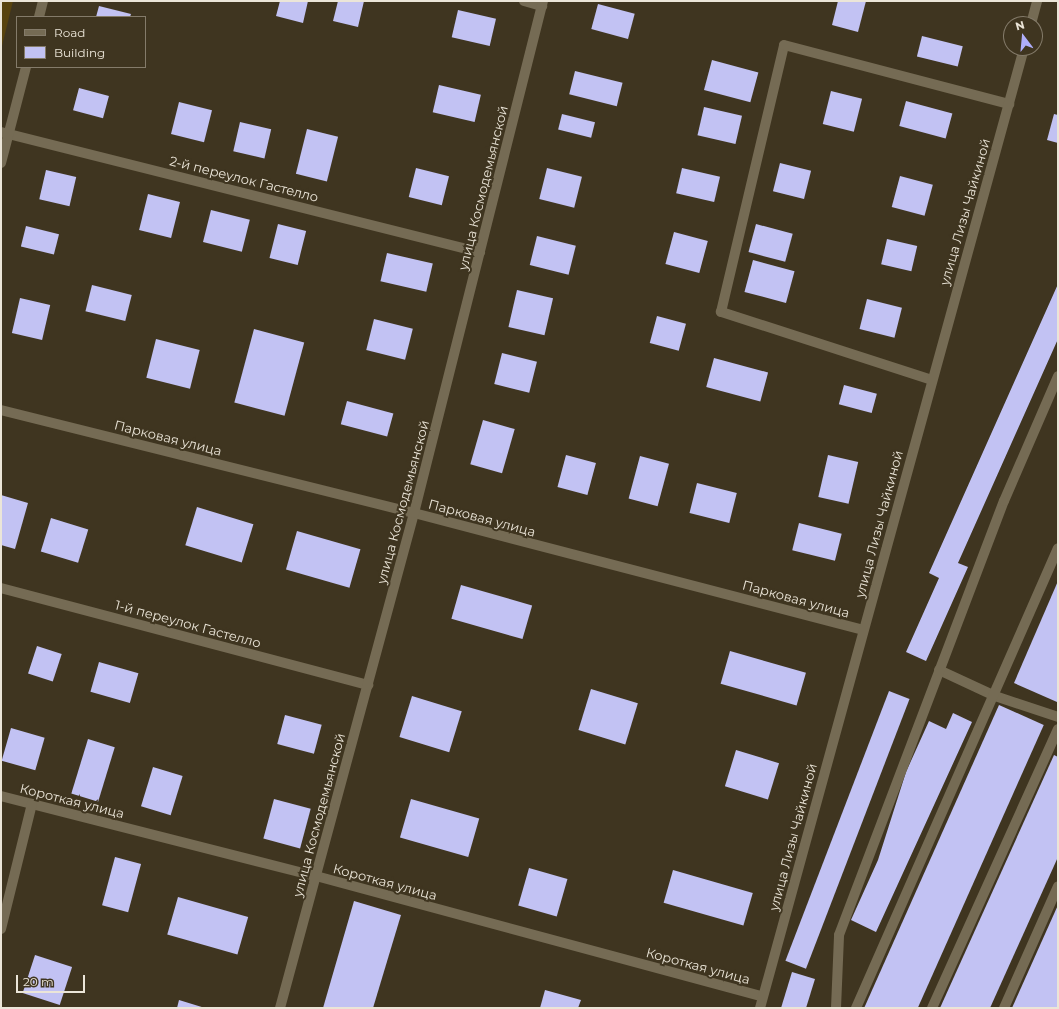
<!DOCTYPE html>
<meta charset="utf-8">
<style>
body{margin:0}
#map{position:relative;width:1059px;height:1009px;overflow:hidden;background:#3f3520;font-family:Montserrat,sans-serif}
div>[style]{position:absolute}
.green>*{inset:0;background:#58430e}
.building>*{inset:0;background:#c2c2f3;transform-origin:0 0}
.minor>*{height:10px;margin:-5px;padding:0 5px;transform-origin:5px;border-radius:5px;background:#756b54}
span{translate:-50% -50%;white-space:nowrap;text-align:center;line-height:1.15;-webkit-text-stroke:4px #3f3520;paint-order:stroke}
.street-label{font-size:13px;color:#ebe5d8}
.frame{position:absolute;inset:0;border:2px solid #ebe5d8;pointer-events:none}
.legend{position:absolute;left:16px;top:16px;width:130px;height:52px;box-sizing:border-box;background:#3f3520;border:1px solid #847b6a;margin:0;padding:5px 7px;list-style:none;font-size:12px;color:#ebe5d8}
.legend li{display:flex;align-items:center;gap:8px;height:20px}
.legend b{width:20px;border:1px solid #847b6a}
.north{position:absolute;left:1003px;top:16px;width:40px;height:40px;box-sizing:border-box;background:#3f3520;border:1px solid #847b6a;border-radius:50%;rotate:344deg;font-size:11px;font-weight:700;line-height:16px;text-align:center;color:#ebe5d8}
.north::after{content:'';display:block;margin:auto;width:14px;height:18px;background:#afaefa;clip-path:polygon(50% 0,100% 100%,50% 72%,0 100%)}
.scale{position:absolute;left:16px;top:975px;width:69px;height:18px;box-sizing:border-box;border:2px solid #ebe5d8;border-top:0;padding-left:5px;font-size:12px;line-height:14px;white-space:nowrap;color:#ebe5d8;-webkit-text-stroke:3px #3f3520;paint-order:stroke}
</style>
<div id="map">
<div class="green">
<i style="clip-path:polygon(1px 1px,13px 1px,1px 50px)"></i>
</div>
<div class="building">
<i style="clip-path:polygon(280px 1px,308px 1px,303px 23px,276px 16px)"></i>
<i style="clip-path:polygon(338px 1px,364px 1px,358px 27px,333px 21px)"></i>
<i style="clip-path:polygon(838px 1px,866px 1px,858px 32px,832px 25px)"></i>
<i style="left:598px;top:4px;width:38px;height:26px;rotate:15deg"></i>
<i style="clip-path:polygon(99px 6px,131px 14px,130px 17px,96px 17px)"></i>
<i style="left:458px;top:10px;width:39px;height:28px;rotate:13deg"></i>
<i style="left:922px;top:36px;width:42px;height:21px;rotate:14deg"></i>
<i style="left:712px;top:60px;width:48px;height:31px;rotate:15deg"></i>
<i style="left:575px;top:71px;width:49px;height:24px;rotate:14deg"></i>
<i style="left:439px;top:85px;width:43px;height:28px;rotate:13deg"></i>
<i style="left:79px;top:88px;width:31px;height:23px;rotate:15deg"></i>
<i style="left:831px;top:91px;width:32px;height:34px;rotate:14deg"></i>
<i style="left:906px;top:101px;width:48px;height:26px;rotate:15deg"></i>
<i style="left:179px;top:102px;width:34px;height:33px;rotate:14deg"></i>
<i style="left:704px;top:107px;width:39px;height:29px;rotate:13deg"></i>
<i style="left:562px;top:114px;width:34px;height:16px;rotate:14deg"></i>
<i style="clip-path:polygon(1054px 114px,1058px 115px,1058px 143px,1047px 140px)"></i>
<i style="left:240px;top:122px;width:32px;height:30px;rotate:13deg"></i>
<i style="left:307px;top:129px;width:32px;height:46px;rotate:14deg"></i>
<i style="left:780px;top:163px;width:32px;height:29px;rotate:14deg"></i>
<i style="left:416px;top:168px;width:34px;height:30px;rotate:14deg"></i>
<i style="left:547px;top:168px;width:36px;height:32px;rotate:14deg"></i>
<i style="left:682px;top:168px;width:39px;height:26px;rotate:13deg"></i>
<i style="left:46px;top:170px;width:31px;height:30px;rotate:13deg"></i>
<i style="left:900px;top:176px;width:34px;height:32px;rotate:15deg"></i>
<i style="left:148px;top:194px;width:33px;height:37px;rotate:14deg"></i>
<i style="left:211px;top:210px;width:40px;height:33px;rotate:14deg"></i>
<i style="left:278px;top:224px;width:29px;height:35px;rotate:14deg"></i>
<i style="left:756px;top:224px;width:38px;height:29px;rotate:15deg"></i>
<i style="left:26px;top:226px;width:34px;height:21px;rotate:14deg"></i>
<i style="left:674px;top:232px;width:35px;height:33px;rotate:15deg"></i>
<i style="left:537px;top:236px;width:40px;height:30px;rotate:14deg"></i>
<i style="left:887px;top:239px;width:31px;height:26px;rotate:13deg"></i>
<i style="left:387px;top:253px;width:47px;height:29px;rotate:13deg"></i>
<i style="left:753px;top:260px;width:43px;height:33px;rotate:15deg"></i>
<i style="clip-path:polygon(1058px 284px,1058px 339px,958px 563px,968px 567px,926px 661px,906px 652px,939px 578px,929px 573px)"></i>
<i style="left:92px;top:285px;width:41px;height:27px;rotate:14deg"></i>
<i style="left:517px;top:290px;width:37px;height:38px;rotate:13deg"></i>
<i style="left:20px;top:298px;width:31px;height:36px;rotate:13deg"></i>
<i style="left:867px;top:299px;width:36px;height:31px;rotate:14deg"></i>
<i style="left:657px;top:316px;width:30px;height:28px;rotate:15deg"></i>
<i style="left:374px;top:319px;width:40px;height:32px;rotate:14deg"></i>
<i style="left:254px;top:329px;width:52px;height:76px;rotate:15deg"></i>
<i style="left:156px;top:339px;width:45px;height:40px;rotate:14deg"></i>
<i style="left:502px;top:353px;width:36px;height:32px;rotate:14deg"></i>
<i style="left:714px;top:358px;width:56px;height:30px;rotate:15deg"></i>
<i style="left:844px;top:385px;width:34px;height:20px;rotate:15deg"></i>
<i style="left:347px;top:401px;width:48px;height:24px;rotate:15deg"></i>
<i style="left:483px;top:420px;width:33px;height:46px;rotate:16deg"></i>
<i style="left:566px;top:455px;width:31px;height:33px;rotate:15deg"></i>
<i style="left:828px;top:455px;width:31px;height:43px;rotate:13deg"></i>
<i style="left:640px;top:456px;width:30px;height:44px;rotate:15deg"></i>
<i style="left:697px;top:483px;width:41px;height:31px;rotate:14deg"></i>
<i style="clip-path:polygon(1px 495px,28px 503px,15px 549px,1px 545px)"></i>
<i style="left:197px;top:507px;width:59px;height:40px;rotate:17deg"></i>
<i style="left:51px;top:518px;width:39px;height:35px;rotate:17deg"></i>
<i style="left:799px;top:523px;width:44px;height:28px;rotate:14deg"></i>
<i style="left:297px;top:531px;width:66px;height:40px;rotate:16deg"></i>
<i style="clip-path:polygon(1058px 581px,1058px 700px,1057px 702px,1014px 683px)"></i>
<i style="left:461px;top:585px;width:74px;height:35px;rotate:16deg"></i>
<i style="left:37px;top:646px;width:26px;height:29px;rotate:18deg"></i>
<i style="left:730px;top:651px;width:79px;height:34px;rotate:16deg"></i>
<i style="left:99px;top:662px;width:41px;height:31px;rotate:16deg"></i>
<i style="left:591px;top:689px;width:49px;height:43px;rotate:17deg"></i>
<i style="left:889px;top:691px;width:22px;height:289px;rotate:21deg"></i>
<i style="left:412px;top:696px;width:52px;height:43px;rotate:17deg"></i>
<i style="left:999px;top:705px;width:49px;height:331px;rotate:24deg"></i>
<i style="clip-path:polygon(953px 713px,972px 722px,876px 932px,851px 920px,878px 860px,906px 772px,929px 721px,946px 729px)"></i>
<i style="left:285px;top:715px;width:38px;height:30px;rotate:15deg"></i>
<i style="left:11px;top:728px;width:35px;height:34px;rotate:16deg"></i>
<i style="left:88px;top:739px;width:28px;height:57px;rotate:17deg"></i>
<i style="left:736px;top:750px;width:45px;height:38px;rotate:17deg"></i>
<i style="clip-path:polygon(1054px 755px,1058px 757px,1058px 857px,990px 1008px,940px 1008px)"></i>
<i style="left:153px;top:767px;width:31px;height:41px;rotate:17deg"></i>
<i style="left:274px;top:799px;width:38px;height:41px;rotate:15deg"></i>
<i style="left:411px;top:799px;width:71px;height:40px;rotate:16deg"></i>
<i style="left:115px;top:857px;width:27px;height:50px;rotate:15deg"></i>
<i style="left:529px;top:868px;width:40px;height:39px;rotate:16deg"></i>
<i style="left:673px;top:870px;width:83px;height:34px;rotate:16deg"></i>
<i style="left:178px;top:897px;width:73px;height:39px;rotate:16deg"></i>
<i style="clip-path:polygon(354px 901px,401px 915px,373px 1008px,323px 1008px)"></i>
<i style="clip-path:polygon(1058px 905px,1058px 1008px,1012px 1008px)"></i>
<i style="left:35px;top:955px;width:39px;height:40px;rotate:18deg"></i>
<i style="clip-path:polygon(792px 972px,815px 979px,806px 1008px,781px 1008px)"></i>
<i style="clip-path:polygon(545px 990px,581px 1000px,578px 1008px,540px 1008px)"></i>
<i style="clip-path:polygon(179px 1000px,205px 1008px,177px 1008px)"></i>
</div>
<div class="minor">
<i style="left:524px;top:1px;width:19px;rotate:16deg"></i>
<i style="left:39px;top:17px;width:16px;rotate:-76deg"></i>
<i style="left:1031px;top:24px;width:24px;rotate:-75deg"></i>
<i style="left:1px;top:132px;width:494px;rotate:14.1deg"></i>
<i style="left:1px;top:163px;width:99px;rotate:-75.4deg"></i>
<i style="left:932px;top:380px;width:222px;rotate:-162.1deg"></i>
<i style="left:721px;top:312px;width:274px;rotate:-76.7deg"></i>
<i style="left:784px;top:45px;width:233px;rotate:14.7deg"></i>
<i style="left:1px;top:410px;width:426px;rotate:14deg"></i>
<i style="left:414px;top:513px;width:464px;rotate:14.6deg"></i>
<i style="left:1px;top:588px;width:380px;rotate:14.8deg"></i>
<i style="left:939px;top:670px;width:62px;rotate:24.9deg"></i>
<i style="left:995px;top:696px;width:66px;rotate:18.4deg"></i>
<i style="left:1px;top:796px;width:325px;rotate:14.3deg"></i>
<i style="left:316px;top:876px;width:462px;rotate:15.1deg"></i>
<i style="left:1px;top:929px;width:129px;rotate:-76.1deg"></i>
<i style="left:280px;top:1008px;width:513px;rotate:-74.85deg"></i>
<i style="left:414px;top:513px;width:528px;rotate:-75.86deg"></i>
<i style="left:760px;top:1008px;width:996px;rotate:-74.62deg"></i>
<i style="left:836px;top:1008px;width:73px;rotate:-87.6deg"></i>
<i style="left:839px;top:935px;width:464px;rotate:-69.2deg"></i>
<i style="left:1004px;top:501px;width:136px;rotate:-66.6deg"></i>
<i style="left:856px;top:1008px;width:502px;rotate:-66.29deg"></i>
<i style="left:932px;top:1008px;width:306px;rotate:-65.7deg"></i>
<i style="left:1004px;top:1008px;width:133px;rotate:-66.1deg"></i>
</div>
<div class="street-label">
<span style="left:244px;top:179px;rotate:14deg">2-й переулок Гастелло</span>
<span style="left:483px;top:188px;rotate:-76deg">улица Космодемьянской</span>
<span style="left:965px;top:212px;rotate:-74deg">улица Лизы Чайкиной</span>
<span style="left:168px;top:438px;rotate:14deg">Парковая улица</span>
<span style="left:403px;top:502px;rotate:-75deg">улица Космодемьянской</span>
<span style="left:482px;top:518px;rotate:15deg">Парковая улица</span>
<span style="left:879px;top:524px;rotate:-75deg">улица Лизы Чайкиной</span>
<span style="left:796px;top:599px;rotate:15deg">Парковая улица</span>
<span style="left:188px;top:624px;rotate:15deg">1-й переулок Гастелло</span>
<span style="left:72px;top:801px;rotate:14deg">Короткая улица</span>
<span style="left:319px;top:815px;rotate:-75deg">улица Космодемьянской</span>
<span style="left:793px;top:837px;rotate:-75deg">улица Лизы Чайкиной</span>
<span style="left:385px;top:882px;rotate:15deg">Короткая улица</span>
<span style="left:698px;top:966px;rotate:15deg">Короткая улица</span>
</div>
<div class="frame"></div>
<ul class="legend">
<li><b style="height:5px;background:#756b54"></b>Road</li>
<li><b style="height:11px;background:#c2c2f3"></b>Building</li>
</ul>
<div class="north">N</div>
<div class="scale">20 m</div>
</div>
